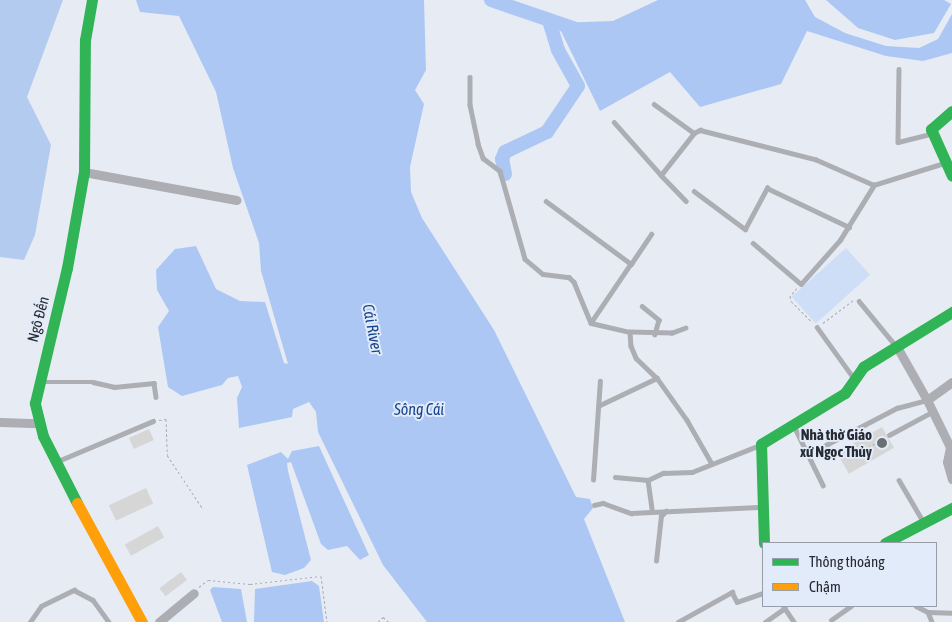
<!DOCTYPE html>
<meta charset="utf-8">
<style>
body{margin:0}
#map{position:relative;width:952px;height:622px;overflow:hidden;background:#e7ecf4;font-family:"Asap Condensed",sans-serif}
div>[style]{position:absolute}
.green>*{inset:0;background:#cedef7;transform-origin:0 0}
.forest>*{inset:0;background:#b4cbf0}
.water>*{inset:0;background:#acc7f4}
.river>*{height:14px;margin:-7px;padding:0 7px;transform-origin:7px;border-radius:7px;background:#acc7f4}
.building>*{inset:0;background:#d6d6d6;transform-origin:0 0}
.path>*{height:1px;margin-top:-0.5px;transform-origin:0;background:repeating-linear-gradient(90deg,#abacb0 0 2.5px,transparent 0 5px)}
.lane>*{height:4.5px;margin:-2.25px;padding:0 2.25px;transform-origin:2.25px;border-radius:2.25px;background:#acaeb3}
.street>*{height:9px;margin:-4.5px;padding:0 4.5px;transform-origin:4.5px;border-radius:4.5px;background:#acaeb3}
.fast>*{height:11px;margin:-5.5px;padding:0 5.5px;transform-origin:5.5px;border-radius:5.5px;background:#30b455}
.slow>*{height:11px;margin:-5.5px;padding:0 5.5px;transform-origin:5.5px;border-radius:5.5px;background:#ff9f0a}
.dots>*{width:14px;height:14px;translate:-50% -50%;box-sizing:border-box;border:2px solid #e1ebfa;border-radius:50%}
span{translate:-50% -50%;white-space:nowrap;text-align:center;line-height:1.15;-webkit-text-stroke:4px #e1ebfa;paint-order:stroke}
.street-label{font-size:15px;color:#272a30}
.poi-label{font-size:15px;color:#272a30;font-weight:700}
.right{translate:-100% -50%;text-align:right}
.water-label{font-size:16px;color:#19448a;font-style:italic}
.legend{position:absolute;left:762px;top:542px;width:175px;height:65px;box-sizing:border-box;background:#e1ebfa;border:1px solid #979ea9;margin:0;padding:6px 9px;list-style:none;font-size:15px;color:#272a30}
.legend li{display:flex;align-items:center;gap:10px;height:25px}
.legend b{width:25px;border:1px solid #979ea9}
</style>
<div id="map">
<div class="green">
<i style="left:846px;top:248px;width:36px;height:73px;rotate:48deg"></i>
</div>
<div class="forest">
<i style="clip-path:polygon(0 0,63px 0,27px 97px,51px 145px,35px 235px,24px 260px,0 257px)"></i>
</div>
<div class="water">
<i style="clip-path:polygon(136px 0,424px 0,426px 70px,415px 90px,424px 104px,410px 167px,411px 192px,422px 218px,494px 330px,576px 497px,590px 499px,593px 508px,584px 519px,625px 622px,427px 622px,383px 565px,318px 432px,316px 412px,309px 402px,293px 409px,292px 417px,239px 428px,237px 398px,242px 387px,238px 376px,228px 378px,222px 385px,182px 396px,168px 387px,158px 327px,169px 311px,157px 290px,156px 270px,175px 249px,196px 246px,216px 289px,240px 301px,265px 302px,284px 363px,288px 364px,261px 271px,259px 243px,233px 168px,216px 92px,179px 16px,140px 12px)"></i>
<i style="clip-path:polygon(658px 0,805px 0,815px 17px,845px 33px,886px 46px,919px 48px,938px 39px,952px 14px,952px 53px,923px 61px,886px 56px,807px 31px,781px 84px,700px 107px,670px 72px,600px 111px,557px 23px,613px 21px)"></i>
<i style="clip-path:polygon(826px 0,944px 0,951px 4px,934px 33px,895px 40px,858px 28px)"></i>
<i style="clip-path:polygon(319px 446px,369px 555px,360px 560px,347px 546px,328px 550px,321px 544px,291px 462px,287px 463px,288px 471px,311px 560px,304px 568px,285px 575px,272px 572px,247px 465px,281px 452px,288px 459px,292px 451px)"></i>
<i style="clip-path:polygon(312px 581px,319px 586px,324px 622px,254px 622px,255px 589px)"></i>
<i style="clip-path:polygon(213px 587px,241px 589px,247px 622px,222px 622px,210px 590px)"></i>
</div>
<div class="river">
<i style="left:491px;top:0;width:87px;rotate:18.9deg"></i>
<i style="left:505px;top:174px;width:15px;rotate:-101deg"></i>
<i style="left:502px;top:159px;width:8px;rotate:-67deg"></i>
<i style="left:505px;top:152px;width:47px;rotate:-25.5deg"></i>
<i style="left:547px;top:132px;width:55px;rotate:-56deg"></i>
<i style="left:578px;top:86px;width:41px;rotate:-119.1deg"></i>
<i style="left:558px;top:50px;width:31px;rotate:-107deg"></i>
</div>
<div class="building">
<i style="left:882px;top:427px;width:24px;height:52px;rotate:60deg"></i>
<i style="left:149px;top:429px;width:12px;height:22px;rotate:66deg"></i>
<i style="left:146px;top:488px;width:17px;height:41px;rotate:65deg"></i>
<i style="left:158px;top:526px;width:13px;height:38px;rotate:61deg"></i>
<i style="left:181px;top:572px;width:10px;height:27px;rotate:53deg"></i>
</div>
<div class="path">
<i style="left:797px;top:288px;width:11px;rotate:131deg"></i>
<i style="left:790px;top:296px;width:5px;rotate:79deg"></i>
<i style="left:791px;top:301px;width:30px;rotate:45deg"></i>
<i style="left:823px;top:323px;width:38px;rotate:-37deg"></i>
<i style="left:159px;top:420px;width:7px;rotate:-8deg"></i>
<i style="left:166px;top:419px;width:36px;rotate:88deg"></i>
<i style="left:167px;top:455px;width:65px;rotate:56.3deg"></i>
<i style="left:864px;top:450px;width:23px;rotate:-31deg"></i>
<i style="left:199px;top:587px;width:11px;rotate:-38deg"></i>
<i style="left:208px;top:580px;width:42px;rotate:5.4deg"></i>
<i style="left:250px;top:584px;width:71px;rotate:-6.4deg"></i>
<i style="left:321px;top:576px;width:46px;rotate:82.6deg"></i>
<i style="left:378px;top:622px;width:7px;rotate:-45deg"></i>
<i style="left:383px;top:617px;width:8px;rotate:40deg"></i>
</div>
<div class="lane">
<i style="left:899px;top:69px;width:73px;rotate:90.8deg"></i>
<i style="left:898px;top:142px;width:34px;rotate:-14deg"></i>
<i style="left:470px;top:77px;width:28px;rotate:90deg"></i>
<i style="left:470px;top:105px;width:40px;rotate:78deg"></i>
<i style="left:478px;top:144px;width:15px;rotate:70deg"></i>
<i style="left:483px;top:158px;width:21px;rotate:37deg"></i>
<i style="left:500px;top:171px;width:91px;rotate:74.1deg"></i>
<i style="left:525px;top:259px;width:23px;rotate:40deg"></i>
<i style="left:543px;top:274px;width:26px;rotate:7deg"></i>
<i style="left:569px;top:277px;width:7px;rotate:45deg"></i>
<i style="left:574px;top:282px;width:44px;rotate:67.5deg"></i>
<i style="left:654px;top:104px;width:49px;rotate:35.9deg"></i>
<i style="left:694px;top:133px;width:7px;rotate:-27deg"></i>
<i style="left:700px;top:130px;width:119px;rotate:14.2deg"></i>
<i style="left:815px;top:159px;width:64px;rotate:23.8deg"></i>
<i style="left:874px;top:185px;width:73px;rotate:-17.4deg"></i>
<i style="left:614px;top:122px;width:71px;rotate:48.4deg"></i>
<i style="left:661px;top:175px;width:53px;rotate:-51.8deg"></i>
<i style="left:661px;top:175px;width:36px;rotate:46deg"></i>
<i style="left:694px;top:191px;width:64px;rotate:36.7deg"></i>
<i style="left:745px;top:229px;width:47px;rotate:-61.8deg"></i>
<i style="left:767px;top:188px;width:91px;rotate:25.4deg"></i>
<i style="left:546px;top:201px;width:106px;rotate:36.5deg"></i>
<i style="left:631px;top:264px;width:71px;rotate:124.1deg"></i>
<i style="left:753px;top:243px;width:63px;rotate:40.5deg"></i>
<i style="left:801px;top:284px;width:59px;rotate:-48.4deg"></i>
<i style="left:840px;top:240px;width:65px;rotate:-58.3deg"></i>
<i style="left:631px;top:264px;width:36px;rotate:-56deg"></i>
<i style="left:859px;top:301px;width:58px;rotate:50.6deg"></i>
<i style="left:642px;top:306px;width:22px;rotate:39deg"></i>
<i style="left:659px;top:320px;width:15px;rotate:106deg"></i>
<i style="left:591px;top:323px;width:40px;rotate:13deg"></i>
<i style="left:817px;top:327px;width:62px;rotate:54.2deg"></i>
<i style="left:686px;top:328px;width:15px;rotate:160deg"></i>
<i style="left:672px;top:333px;width:42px;rotate:-178.6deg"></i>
<i style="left:630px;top:332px;width:14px;rotate:86deg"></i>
<i style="left:631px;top:346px;width:13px;rotate:67deg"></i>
<i style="left:636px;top:358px;width:29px;rotate:44deg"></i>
<i style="left:657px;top:378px;width:52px;rotate:54.5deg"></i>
<i style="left:687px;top:420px;width:48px;rotate:60.3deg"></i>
<i style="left:41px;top:382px;width:52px"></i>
<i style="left:93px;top:382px;width:22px;rotate:13deg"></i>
<i style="left:114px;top:387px;width:40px;rotate:-5.7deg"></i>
<i style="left:154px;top:383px;width:14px;rotate:82deg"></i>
<i style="left:600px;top:405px;width:63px;rotate:-25.3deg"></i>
<i style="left:794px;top:426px;width:66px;rotate:63.8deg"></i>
<i style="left:889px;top:435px;width:49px;rotate:-28.1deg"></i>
<i style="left:820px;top:448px;width:87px;rotate:-27.5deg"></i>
<i style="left:897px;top:408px;width:31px;rotate:-15deg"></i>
<i style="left:58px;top:461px;width:103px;rotate:-22.8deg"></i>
<i style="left:615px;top:477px;width:33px;rotate:5deg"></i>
<i style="left:648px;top:480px;width:30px;rotate:82deg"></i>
<i style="left:593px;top:480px;width:99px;rotate:-86deg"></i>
<i style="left:648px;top:480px;width:17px;rotate:-25deg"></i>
<i style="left:663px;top:473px;width:29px;rotate:-2deg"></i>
<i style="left:692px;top:472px;width:73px;rotate:-21.7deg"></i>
<i style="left:899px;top:480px;width:48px;rotate:59.7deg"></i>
<i style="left:594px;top:505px;width:9px;rotate:-13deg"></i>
<i style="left:603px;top:503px;width:30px;rotate:20deg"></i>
<i style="left:631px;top:513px;width:127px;rotate:-2.7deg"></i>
<i style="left:656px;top:561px;width:45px;rotate:-83.7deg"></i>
<i style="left:661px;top:516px;width:7px;rotate:-45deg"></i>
<i style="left:916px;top:606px;width:13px;rotate:27deg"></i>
<i style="left:928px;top:612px;width:24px;rotate:2deg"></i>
<i style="left:784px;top:607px;width:18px;rotate:56deg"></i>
<i style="left:928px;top:612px;width:11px;rotate:68deg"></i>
<i style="left:831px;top:620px;width:24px;rotate:-35deg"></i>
<i style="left:30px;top:622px;width:19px;rotate:-55deg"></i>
<i style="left:41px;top:606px;width:37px;rotate:-26deg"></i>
<i style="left:74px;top:590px;width:21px;rotate:28deg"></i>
<i style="left:93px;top:600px;width:27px;rotate:54deg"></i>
<i style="left:678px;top:622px;width:62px;rotate:-29.1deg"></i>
<i style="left:732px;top:592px;width:11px;rotate:63deg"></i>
<i style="left:737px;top:602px;width:28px;rotate:-19deg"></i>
<i style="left:765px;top:622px;width:24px;rotate:-35deg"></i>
</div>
<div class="street">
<i style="left:84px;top:172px;width:155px;rotate:10.4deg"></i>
<i style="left:897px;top:347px;width:61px;rotate:60.5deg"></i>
<i style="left:952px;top:382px;width:31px;rotate:144deg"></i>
<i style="left:927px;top:400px;width:52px;rotate:63.9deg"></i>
<i style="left:950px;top:447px;width:15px;rotate:101deg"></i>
<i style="left:947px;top:462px;width:18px;rotate:74deg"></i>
<i style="left:0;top:422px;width:38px;rotate:2deg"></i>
<i style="left:159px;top:622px;width:45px;rotate:-39.6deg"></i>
</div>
<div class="fast">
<i style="left:952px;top:111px;width:28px;rotate:139deg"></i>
<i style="left:931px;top:129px;width:51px;rotate:65.9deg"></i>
<i style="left:77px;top:503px;width:75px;rotate:-116.9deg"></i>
<i style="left:43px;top:436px;width:34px;rotate:-104deg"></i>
<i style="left:35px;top:403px;width:139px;rotate:-76.7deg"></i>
<i style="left:67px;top:268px;width:97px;rotate:-80deg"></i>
<i style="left:84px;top:172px;width:132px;rotate:-89.6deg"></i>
<i style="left:85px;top:40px;width:41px;rotate:-80.1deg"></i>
<i style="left:764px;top:543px;width:99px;rotate:-91.7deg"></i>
<i style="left:761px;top:444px;width:98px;rotate:-31.3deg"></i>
<i style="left:845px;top:393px;width:32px;rotate:-55deg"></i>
<i style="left:863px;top:367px;width:105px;rotate:-31.7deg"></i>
<i style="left:885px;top:543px;width:76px;rotate:-27.6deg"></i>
</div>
<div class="slow">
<i style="left:77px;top:503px;width:136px;rotate:61.4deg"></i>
</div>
<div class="dots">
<i style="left:882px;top:443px;background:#6a6e75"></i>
</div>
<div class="street-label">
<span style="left:38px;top:319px;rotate:-75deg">Ngô Đến</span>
</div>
<div class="poi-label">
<span class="right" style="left:872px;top:443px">Nhà thờ Giáo<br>xứ Ngọc Thủy</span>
</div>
<div class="water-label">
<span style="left:373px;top:329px;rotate:79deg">Cái River</span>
<span style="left:419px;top:409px">Sông Cái</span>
</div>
<ul class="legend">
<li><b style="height:6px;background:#30b455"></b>Thông thoáng</li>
<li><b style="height:6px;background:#ff9f0a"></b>Chậm</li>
</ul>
</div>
